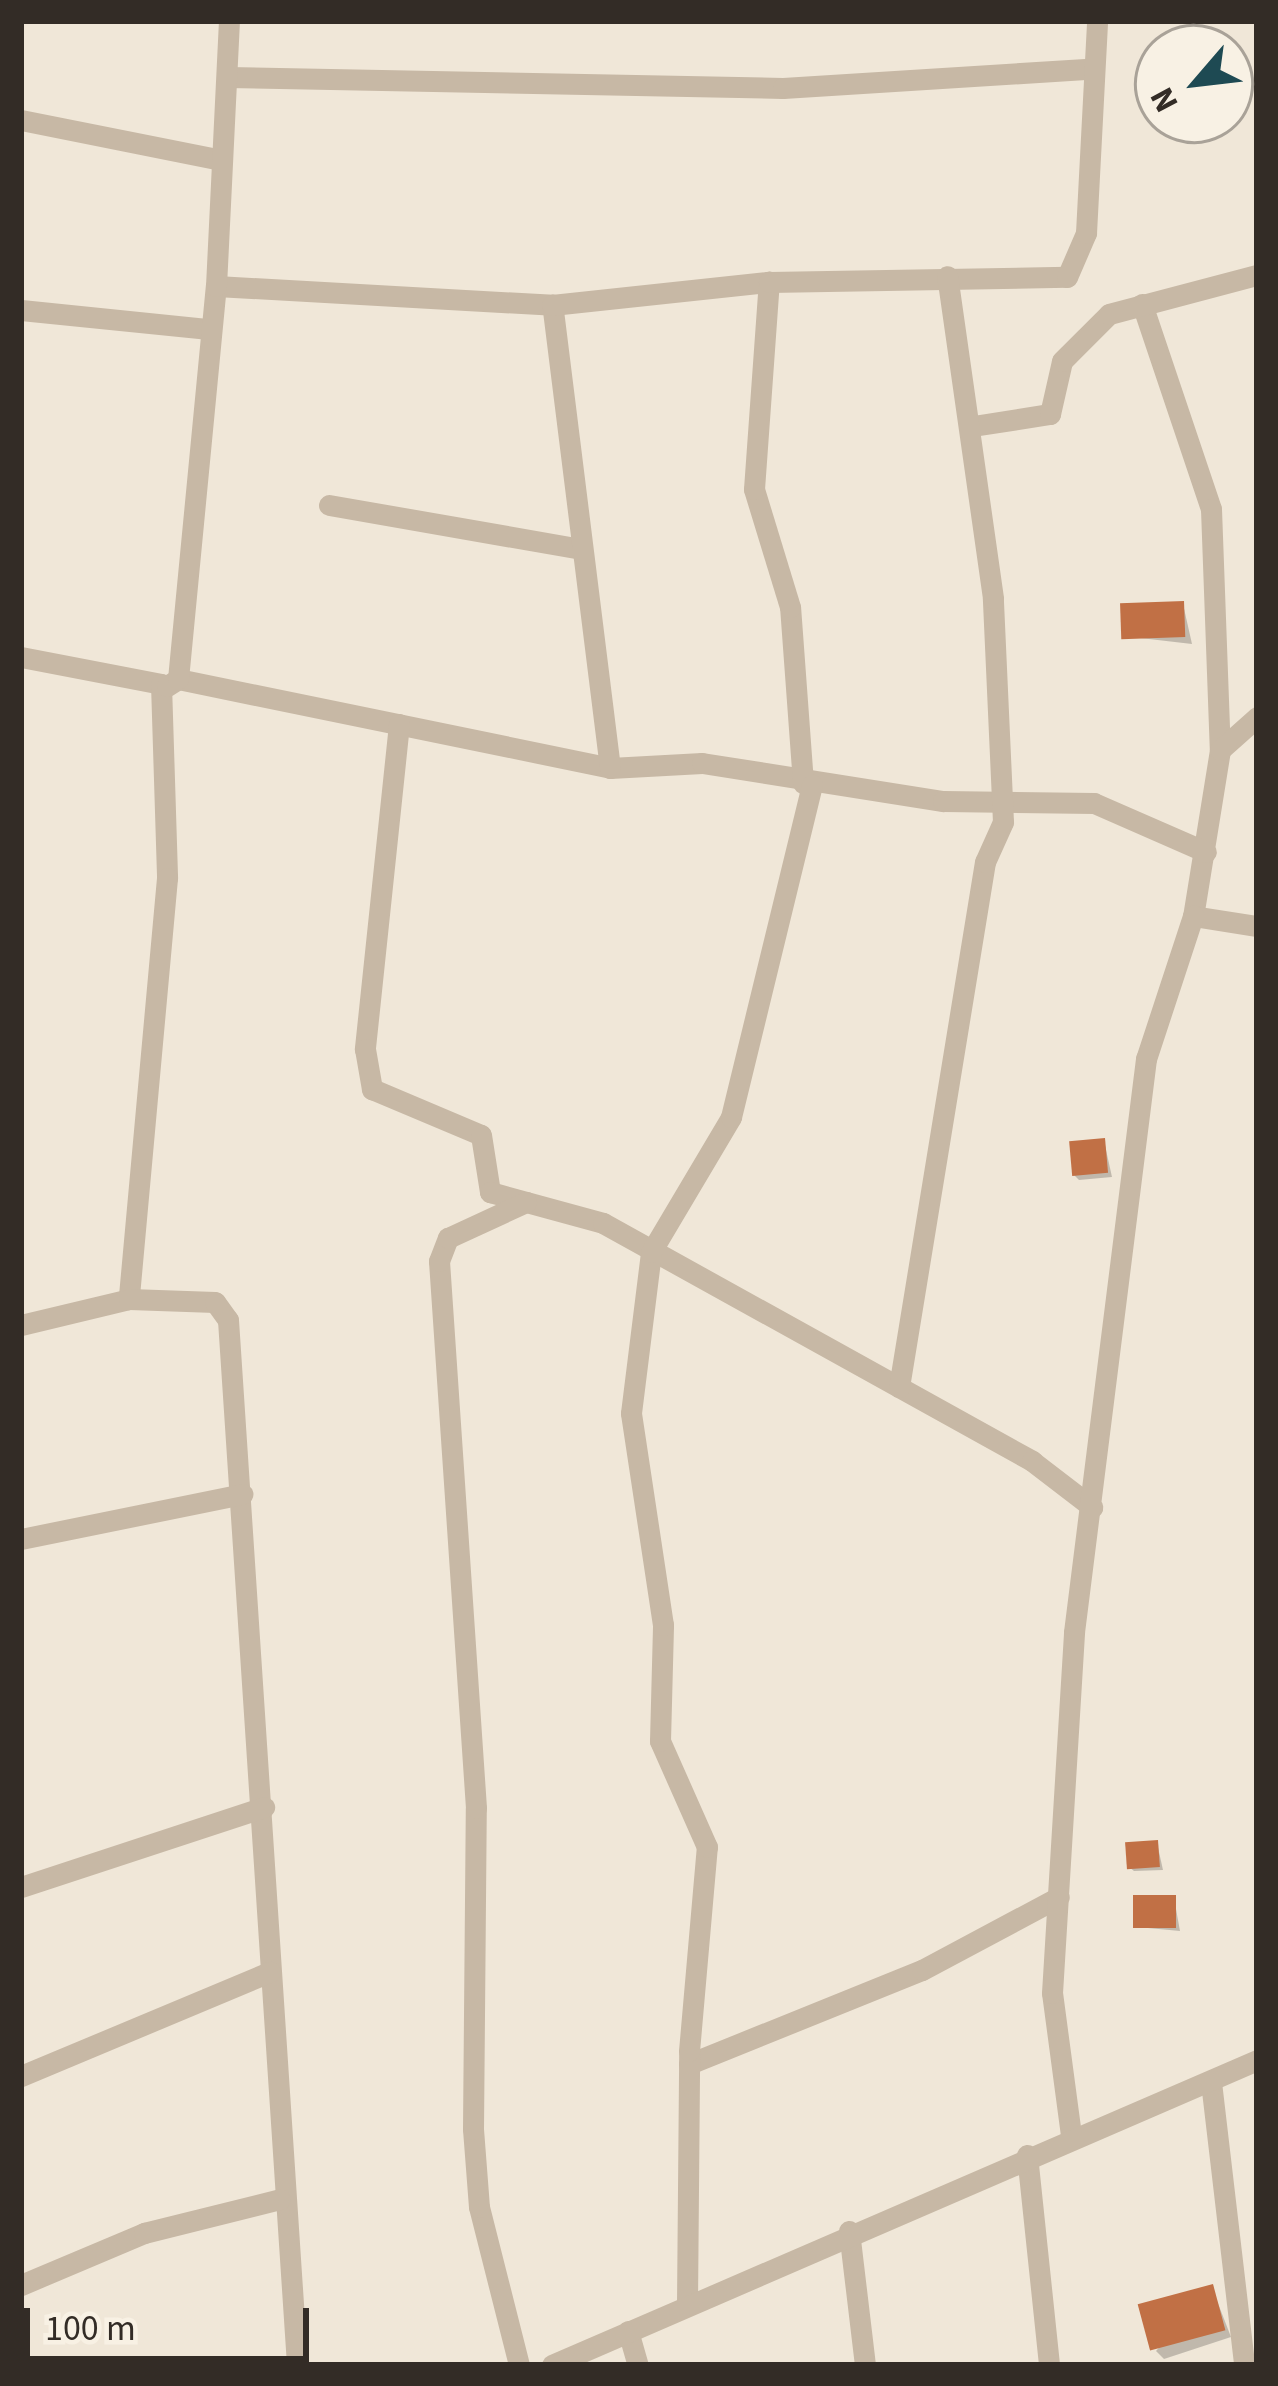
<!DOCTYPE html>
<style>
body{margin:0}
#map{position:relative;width:1278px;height:2386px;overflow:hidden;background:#f0e7d8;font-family:"Source Sans 3",sans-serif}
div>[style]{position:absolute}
.shadow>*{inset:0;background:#0003}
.building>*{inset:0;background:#c17045;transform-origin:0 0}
.street>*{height:21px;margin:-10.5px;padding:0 10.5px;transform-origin:10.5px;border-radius:10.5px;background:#c7b8a5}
span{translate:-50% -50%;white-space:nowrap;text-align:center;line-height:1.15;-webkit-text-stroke:9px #f8f1e4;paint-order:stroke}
.frame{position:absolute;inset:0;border:24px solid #332c26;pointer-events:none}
.north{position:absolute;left:1134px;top:24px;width:120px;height:120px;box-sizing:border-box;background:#f8f1e4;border:3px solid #a9a298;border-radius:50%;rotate:242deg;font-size:33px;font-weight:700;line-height:48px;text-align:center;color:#332c26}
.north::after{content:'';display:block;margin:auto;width:42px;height:54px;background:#1e4a53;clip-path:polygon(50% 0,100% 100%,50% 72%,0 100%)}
.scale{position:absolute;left:24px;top:2308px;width:285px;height:54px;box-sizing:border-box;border:6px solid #332c26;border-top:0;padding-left:15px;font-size:36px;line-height:42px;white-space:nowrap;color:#332c26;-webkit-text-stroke:9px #f8f1e4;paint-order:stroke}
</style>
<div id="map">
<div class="shadow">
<i style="clip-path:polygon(1183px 604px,1192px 644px,1123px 636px)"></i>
<i style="clip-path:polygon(1104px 1141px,1112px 1177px,1079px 1180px,1074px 1175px)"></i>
<i style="clip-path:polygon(1157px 1843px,1163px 1870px,1134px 1871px,1129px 1867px)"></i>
<i style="clip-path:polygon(1174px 1898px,1180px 1931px,1137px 1927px)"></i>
<i style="clip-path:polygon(1212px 2288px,1231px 2337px,1164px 2359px,1156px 2351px)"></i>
</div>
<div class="building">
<i style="left:1184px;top:601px;width:36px;height:64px;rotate:88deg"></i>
<i style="left:1105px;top:1138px;width:35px;height:36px;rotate:85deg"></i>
<i style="left:1158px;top:1840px;width:27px;height:33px;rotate:86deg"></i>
<i style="left:1133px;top:1895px;width:43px;height:33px"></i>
<i style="left:1213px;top:2284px;width:48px;height:78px;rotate:75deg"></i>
</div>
<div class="street">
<i style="left:227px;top:77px;width:556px;rotate:1.13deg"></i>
<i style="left:783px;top:88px;width:307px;rotate:-3.6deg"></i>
<i style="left:21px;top:120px;width:205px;rotate:11.3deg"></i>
<i style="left:216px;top:286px;width:337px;rotate:3.2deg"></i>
<i style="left:1142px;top:304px;width:216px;rotate:71.4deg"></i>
<i style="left:1211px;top:509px;width:241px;rotate:87.9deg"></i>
<i style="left:1220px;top:750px;width:168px;rotate:99.2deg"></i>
<i style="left:1193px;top:916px;width:65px;rotate:8.9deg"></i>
<i style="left:21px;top:310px;width:189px;rotate:5.8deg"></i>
<i style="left:973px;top:426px;width:78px;rotate:-8.9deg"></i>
<i style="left:1050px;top:414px;width:54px;rotate:-77.2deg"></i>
<i style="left:1062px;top:361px;width:66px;rotate:-45deg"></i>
<i style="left:1109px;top:314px;width:153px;rotate:-14.8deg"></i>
<i style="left:329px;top:505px;width:256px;rotate:9.9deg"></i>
<i style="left:21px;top:657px;width:143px;rotate:10.9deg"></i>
<i style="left:161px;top:684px;width:194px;rotate:88.2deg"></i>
<i style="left:167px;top:878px;width:423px;rotate:95.2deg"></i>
<i style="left:178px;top:679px;width:441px;rotate:11.6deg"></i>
<i style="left:610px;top:768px;width:92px;rotate:-3.1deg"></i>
<i style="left:702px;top:763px;width:244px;rotate:9deg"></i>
<i style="left:943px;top:801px;width:151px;rotate:0.8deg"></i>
<i style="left:1094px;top:803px;width:122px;rotate:23.6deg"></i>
<i style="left:167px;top:686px;width:13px;rotate:-32deg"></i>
<i style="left:178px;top:679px;width:395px;rotate:-84.5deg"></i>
<i style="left:216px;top:286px;width:265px;rotate:-87.2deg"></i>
<i style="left:399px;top:724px;width:327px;rotate:96deg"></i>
<i style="left:365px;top:1049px;width:41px;rotate:80.1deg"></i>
<i style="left:372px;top:1089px;width:118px;rotate:22.9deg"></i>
<i style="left:481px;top:1135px;width:58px;rotate:81deg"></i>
<i style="left:490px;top:1192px;width:117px;rotate:15.3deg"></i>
<i style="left:603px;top:1223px;width:491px;rotate:29deg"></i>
<i style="left:1032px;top:1461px;width:76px;rotate:37.5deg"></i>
<i style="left:1220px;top:750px;width:50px;rotate:-41.7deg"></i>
<i style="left:610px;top:768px;width:467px;rotate:-97.1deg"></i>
<i style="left:552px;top:305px;width:218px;rotate:-6.1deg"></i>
<i style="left:803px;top:783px;width:176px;rotate:-94.2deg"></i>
<i style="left:790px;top:607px;width:123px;rotate:-107deg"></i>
<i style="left:754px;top:489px;width:208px;rotate:-85.9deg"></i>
<i style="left:769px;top:282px;width:298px;rotate:-1deg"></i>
<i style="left:1067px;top:277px;width:48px;rotate:-66.6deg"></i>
<i style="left:1086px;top:233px;width:212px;rotate:-87deg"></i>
<i style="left:21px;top:1325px;width:111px;rotate:-13.5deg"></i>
<i style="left:129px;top:1299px;width:86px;rotate:2deg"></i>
<i style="left:215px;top:1302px;width:22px;rotate:54deg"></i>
<i style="left:228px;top:1320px;width:1047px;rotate:86.22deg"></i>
<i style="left:899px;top:1387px;width:532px;rotate:-80.7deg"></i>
<i style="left:985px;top:862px;width:44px;rotate:-65.8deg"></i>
<i style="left:1003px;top:822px;width:224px;rotate:-92.6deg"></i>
<i style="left:993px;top:598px;width:325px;rotate:-98.1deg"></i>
<i style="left:21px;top:1539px;width:226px;rotate:-11.5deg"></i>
<i style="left:21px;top:1887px;width:256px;rotate:-18.2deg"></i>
<i style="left:689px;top:2064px;width:251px;rotate:-22deg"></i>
<i style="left:922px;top:1970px;width:155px;rotate:-28.1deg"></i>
<i style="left:21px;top:2076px;width:270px;rotate:-22.7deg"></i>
<i style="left:1211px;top:2082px;width:285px;rotate:83.3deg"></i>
<i style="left:1071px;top:2135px;width:143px;rotate:-97.6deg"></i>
<i style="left:1052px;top:1993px;width:362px;rotate:-86.5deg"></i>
<i style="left:1074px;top:1632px;width:578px;rotate:-82.84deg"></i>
<i style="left:1146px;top:1059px;width:151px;rotate:-71.8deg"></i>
<i style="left:1027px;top:2155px;width:211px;rotate:84deg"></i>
<i style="left:849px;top:2231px;width:135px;rotate:83.2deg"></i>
<i style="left:21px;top:2285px;width:134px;rotate:-22.9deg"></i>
<i style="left:144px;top:2233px;width:140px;rotate:-14deg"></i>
<i style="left:687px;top:2304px;width:253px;rotate:-89.5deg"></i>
<i style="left:689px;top:2051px;width:205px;rotate:-85deg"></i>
<i style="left:707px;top:1847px;width:116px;rotate:-113.9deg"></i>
<i style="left:660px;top:1741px;width:116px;rotate:-88.5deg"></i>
<i style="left:663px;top:1625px;width:214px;rotate:-98.6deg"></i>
<i style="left:631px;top:1413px;width:162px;rotate:-82.9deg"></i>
<i style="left:651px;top:1252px;width:157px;rotate:-59.3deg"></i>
<i style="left:731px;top:1117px;width:342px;rotate:-76.3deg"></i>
<i style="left:628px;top:2331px;width:35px;rotate:74deg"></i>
<i style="left:519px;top:2365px;width:163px;rotate:-104.2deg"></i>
<i style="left:479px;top:2207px;width:78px;rotate:-94.4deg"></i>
<i style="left:473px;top:2129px;width:321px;rotate:-89.5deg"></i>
<i style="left:476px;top:1808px;width:548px;rotate:-93.87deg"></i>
<i style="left:439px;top:1261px;width:25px;rotate:-69deg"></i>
<i style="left:448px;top:1238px;width:86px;rotate:-24.8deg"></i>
<i style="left:552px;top:2365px;width:768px;rotate:-23.39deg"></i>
</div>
<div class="frame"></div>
<div class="north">N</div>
<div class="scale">100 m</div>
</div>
